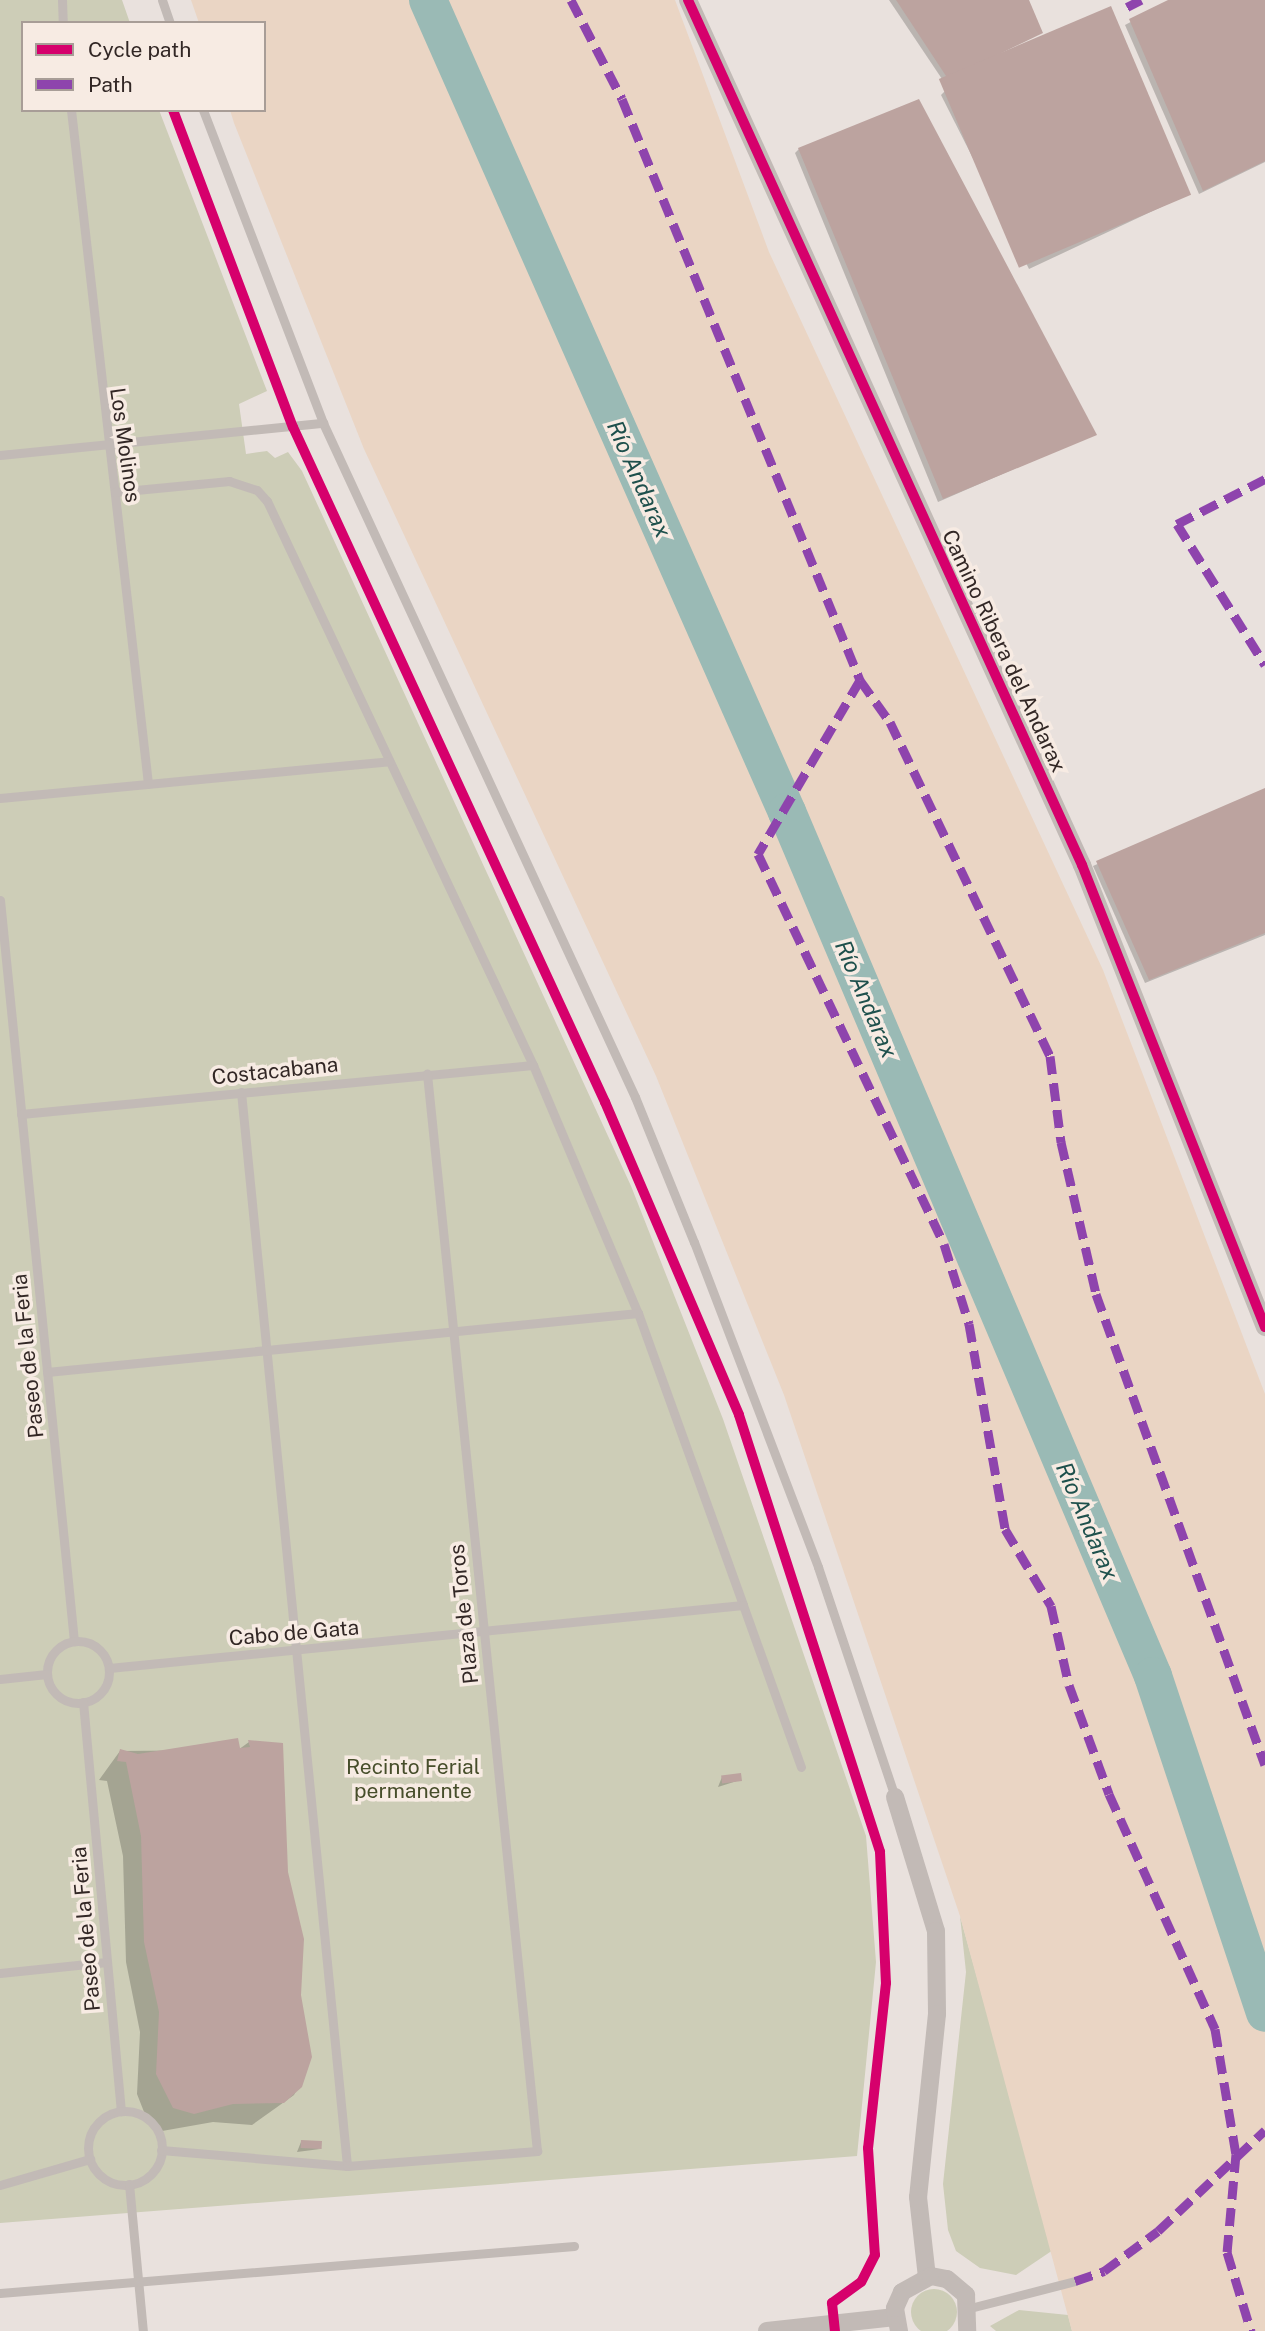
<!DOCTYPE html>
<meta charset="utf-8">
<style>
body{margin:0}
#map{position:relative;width:1265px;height:2331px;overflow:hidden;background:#e9e1dd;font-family:"Public Sans",sans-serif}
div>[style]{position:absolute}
.green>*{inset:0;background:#cdcdb7}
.round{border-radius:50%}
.sand>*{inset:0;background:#ead5c4}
.shadow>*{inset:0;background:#0003}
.river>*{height:38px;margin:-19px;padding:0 19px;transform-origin:19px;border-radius:19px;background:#9abab5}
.building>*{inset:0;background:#bca39f;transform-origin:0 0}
.service>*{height:9px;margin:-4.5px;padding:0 4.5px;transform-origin:4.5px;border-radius:4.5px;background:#c2bab6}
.service>.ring{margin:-4.5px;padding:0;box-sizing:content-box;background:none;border:9px solid #c2bab6;border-radius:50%}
.minor>*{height:18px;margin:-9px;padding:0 9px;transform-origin:9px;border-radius:9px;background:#c2bab6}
.quiet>*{height:9px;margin-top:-4.5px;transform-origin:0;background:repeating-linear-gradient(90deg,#8e44ad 0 18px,transparent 0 27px)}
.cycleway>*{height:10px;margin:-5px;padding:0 5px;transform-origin:5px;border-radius:5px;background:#d6006c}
span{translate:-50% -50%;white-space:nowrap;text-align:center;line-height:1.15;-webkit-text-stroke:7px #f7ebe3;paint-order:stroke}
.street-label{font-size:21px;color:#322725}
.park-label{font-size:21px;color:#474e2b}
.water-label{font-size:23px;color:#1e504c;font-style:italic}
.legend{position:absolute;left:21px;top:21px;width:245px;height:91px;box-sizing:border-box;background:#f7ebe3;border:2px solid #a89d97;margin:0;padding:9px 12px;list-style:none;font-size:21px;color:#322725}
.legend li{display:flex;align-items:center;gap:14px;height:35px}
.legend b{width:35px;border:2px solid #a89d97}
</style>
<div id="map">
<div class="green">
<i style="clip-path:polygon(0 0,122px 0,130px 23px,23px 23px,23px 110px,159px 110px,267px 391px,239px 404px,246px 454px,267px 451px,275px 458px,288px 452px,302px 471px,631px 1186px,723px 1419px,866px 1836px,876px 1962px,857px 2156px,0 2223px)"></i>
<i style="clip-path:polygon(960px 1916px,1053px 2250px,1016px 2275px,980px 2268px,956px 2251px,948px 2230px,943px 2184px,966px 1972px)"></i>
<i class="round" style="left:911px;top:2289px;width:46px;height:46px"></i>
<i style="clip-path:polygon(1019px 2310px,1068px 2315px,1072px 2331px,996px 2331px,990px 2326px)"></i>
</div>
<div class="sand">
<i style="clip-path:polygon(191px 0,675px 0,769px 252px,1103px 970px,1265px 1394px,1265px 2331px,1072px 2331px,960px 1916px,784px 1395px,656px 1076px,364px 449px,234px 123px,230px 110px,264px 110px,264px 23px,199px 23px)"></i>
</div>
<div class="shadow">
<i style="clip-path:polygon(889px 0,1027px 0,1041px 32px,944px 82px)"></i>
<i style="clip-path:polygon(1172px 0,1265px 0,1265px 162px,1199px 194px,1125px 25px)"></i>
<i style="clip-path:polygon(945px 91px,1189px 194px,1029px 269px,941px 95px)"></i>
<i style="clip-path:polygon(799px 149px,1095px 434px,938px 502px,795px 153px)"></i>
<i style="clip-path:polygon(1265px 790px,1265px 935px,1145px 983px,1093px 866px)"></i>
<i style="clip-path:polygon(249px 1742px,287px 1873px,308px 2067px,294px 2095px,252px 2125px,213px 2122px,162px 2131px,146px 2117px,137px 2094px,140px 2032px,126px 1962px,123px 1856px,107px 1781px,99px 1780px,120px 1751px,238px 1750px)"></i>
<i style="clip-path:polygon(722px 1777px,740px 1780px,718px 1787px)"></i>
<i style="clip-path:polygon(301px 2142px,320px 2149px,297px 2152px)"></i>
</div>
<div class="river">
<i style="left:428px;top:0;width:888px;rotate:66.15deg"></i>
<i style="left:787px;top:812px;width:938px;rotate:67.04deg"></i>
<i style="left:1153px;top:1676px;width:355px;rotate:71.6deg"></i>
</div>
<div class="building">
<i style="clip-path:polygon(896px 0,1029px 0,1043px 33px,948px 79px)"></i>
<i style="clip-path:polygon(1168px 0,1265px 0,1265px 161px,1203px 191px,1129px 19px)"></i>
<i style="left:1111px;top:6px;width:205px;height:187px;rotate:67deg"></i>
<i style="clip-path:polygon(919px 99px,1097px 435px,943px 499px,798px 148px)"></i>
<i style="clip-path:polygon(1265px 788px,1265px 933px,1149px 980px,1096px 861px)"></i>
<i style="clip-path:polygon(238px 1738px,240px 1748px,250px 1747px,248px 1740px,283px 1743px,288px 1872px,304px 1939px,301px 1995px,312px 2057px,302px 2087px,284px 2103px,233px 2104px,194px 2114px,173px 2108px,156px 2074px,159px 2012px,144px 1942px,141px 1836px,126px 1762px,117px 1761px,120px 1749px,138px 1754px)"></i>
<i style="left:741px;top:1773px;width:8px;height:20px;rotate:83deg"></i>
<i style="left:301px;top:2140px;width:21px;height:8px;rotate:3deg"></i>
</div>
<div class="service">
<i style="left:62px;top:0;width:23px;rotate:88deg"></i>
<i style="left:162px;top:0;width:24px;rotate:71deg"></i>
<i style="left:71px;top:110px;width:678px;rotate:83.48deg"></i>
<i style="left:203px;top:110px;width:335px;rotate:69deg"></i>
<i style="left:323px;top:423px;width:743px;rotate:65.16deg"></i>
<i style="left:635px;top:1097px;width:157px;rotate:67.9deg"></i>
<i style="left:694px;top:1242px;width:348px;rotate:69.1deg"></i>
<i style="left:818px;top:1567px;width:243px;rotate:71.5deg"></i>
<i style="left:0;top:455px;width:325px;rotate:-5.7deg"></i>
<i style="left:115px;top:492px;width:115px;rotate:-5.5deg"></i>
<i style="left:229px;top:481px;width:29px;rotate:18deg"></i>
<i style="left:257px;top:490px;width:15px;rotate:48deg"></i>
<i style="left:267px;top:501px;width:624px;rotate:64.75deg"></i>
<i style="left:533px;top:1065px;width:269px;rotate:67.1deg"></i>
<i style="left:638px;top:1313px;width:310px;rotate:70.2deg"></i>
<i style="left:0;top:798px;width:391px;rotate:-5.4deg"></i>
<i style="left:0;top:900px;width:745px;rotate:84.3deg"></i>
<i style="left:241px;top:1092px;width:1079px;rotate:84.36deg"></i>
<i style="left:21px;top:1114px;width:514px;rotate:-5.47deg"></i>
<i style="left:47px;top:1372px;width:594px;rotate:-5.7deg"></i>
<i class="ring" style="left:47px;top:1641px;width:53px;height:53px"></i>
<i style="left:109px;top:1668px;width:637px;rotate:-5.67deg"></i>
<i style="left:743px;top:1605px;width:172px;rotate:70.3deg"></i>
<i style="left:0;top:1679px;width:47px;rotate:-6.1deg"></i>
<i style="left:83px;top:1702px;width:411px;rotate:84.7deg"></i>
<i style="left:0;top:1973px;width:107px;rotate:-5.9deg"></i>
<i class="ring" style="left:88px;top:2111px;width:65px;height:65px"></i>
<i style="left:161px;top:2150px;width:187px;rotate:4.9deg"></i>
<i style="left:347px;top:2166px;width:191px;rotate:-4.5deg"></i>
<i style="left:537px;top:2151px;width:1083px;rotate:-95.83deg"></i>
<i style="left:129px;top:2184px;width:148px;rotate:84.6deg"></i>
<i style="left:0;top:2185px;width:94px;rotate:-16.1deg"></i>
<i style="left:0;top:2293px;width:576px;rotate:-4.68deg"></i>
<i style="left:970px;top:2308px;width:108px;rotate:-14.4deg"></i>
</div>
<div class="minor">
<i style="left:688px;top:0;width:951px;rotate:65.51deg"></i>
<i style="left:1082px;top:865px;width:497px;rotate:68.4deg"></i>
<i style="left:895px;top:1797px;width:140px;rotate:73deg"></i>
<i style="left:936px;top:1931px;width:83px;rotate:89.3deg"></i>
<i style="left:937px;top:2014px;width:184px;rotate:95.9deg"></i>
<i style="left:918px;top:2197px;width:81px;rotate:83.6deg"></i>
<i style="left:767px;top:2331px;width:129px;rotate:-6.2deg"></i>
<i style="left:899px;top:2331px;width:23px;rotate:-100deg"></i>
<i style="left:895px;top:2308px;width:17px;rotate:-66deg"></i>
<i style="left:902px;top:2292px;width:33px;rotate:-29deg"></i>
<i style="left:931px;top:2276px;width:16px;rotate:11deg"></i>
<i style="left:947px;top:2279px;width:25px;rotate:40deg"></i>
<i style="left:966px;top:2295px;width:36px;rotate:88deg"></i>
</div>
<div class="quiet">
<i style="left:571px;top:0;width:111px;rotate:62.7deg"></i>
<i style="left:622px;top:99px;width:628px;rotate:67.72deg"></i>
<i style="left:860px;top:680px;width:52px;rotate:54.5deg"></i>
<i style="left:890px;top:722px;width:370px;rotate:64.4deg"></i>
<i style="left:1050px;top:1056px;width:87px;rotate:82.7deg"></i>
<i style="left:1061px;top:1142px;width:156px;rotate:77deg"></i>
<i style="left:1096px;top:1294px;width:500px;rotate:70.26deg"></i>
<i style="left:1127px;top:7px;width:16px;rotate:-27deg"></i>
<i style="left:1265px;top:479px;width:99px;rotate:152.9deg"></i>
<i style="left:1177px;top:524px;width:166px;rotate:58deg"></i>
<i style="left:860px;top:680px;width:202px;rotate:120.4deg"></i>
<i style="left:758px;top:854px;width:432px;rotate:64.5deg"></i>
<i style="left:944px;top:1244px;width:84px;rotate:72.6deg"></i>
<i style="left:969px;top:1324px;width:208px;rotate:80deg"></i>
<i style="left:1005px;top:1529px;width:90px;rotate:59.1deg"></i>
<i style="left:1051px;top:1606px;width:81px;rotate:77.2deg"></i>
<i style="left:1069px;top:1685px;width:116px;rotate:69.8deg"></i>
<i style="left:1109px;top:1794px;width:258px;rotate:65.7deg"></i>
<i style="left:1215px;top:2029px;width:127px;rotate:80.5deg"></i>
<i style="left:1236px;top:2154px;width:98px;rotate:95.2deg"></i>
<i style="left:1227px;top:2252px;width:83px;rotate:73.1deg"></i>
<i style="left:1075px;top:2281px;width:31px;rotate:-19deg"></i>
<i style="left:1104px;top:2271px;width:67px;rotate:-36.5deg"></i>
<i style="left:1158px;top:2231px;width:147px;rotate:-43.3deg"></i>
</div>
<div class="cycleway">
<i style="left:688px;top:0;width:951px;rotate:65.51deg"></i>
<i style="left:1082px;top:865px;width:497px;rotate:68.4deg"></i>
<i style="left:173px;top:110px;width:339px;rotate:69.3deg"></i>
<i style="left:293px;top:427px;width:744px;rotate:65.19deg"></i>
<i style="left:605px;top:1102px;width:340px;rotate:66.8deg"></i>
<i style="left:739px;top:1415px;width:459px;rotate:72.1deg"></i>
<i style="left:880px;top:1852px;width:131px;rotate:87.4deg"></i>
<i style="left:886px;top:1983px;width:166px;rotate:96.2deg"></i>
<i style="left:868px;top:2148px;width:107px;rotate:86.3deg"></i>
<i style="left:875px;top:2255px;width:30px;rotate:117deg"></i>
<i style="left:861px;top:2282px;width:36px;rotate:144deg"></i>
<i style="left:832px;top:2303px;width:28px;rotate:84deg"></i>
</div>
<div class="street-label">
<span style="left:125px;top:445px;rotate:82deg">Los Molinos</span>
<span style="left:1004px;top:651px;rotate:65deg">Camino Ribera del Andarax</span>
<span style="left:275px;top:1071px;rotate:-6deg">Costacabana</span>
<span style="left:28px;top:1356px;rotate:-96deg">Paseo de la Feria</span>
<span style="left:464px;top:1614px;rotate:-96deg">Plaza de Toros</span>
<span style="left:294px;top:1633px;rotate:-5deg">Cabo de Gata</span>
<span style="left:86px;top:1929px;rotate:-95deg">Paseo de la Feria</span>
</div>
<div class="park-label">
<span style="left:413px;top:1779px">Recinto Ferial<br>permanente</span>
</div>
<div class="water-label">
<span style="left:639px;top:479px;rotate:66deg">Río Andarax</span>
<span style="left:866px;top:999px;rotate:67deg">Río Andarax</span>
<span style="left:1087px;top:1521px;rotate:67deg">Río Andarax</span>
</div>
<ul class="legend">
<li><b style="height:9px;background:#d6006c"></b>Cycle path</li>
<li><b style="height:9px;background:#8e44ad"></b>Path</li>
</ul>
</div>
